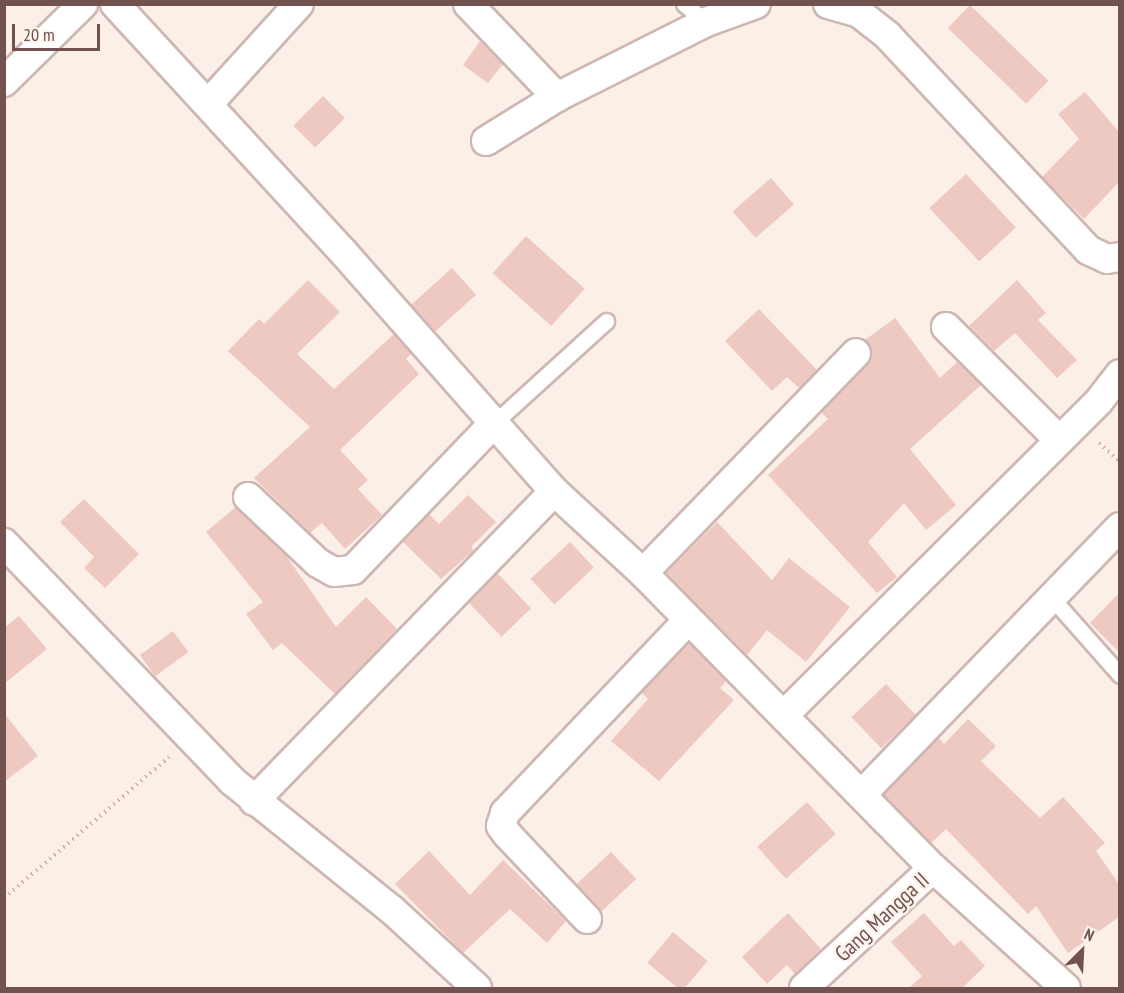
<!DOCTYPE html>
<style>
body{margin:0}
#map{position:relative;width:1124px;height:993px;overflow:hidden;background:#fbefe8;font-family:"PT Sans Narrow",sans-serif}
div>[style]{position:absolute}
.building>*{inset:0;background:#edc9c2;transform-origin:0 0}
.path>*{height:4px;margin-top:-2px;transform-origin:0;background:repeating-linear-gradient(90deg,#d2aca5 0 1.5px,transparent 0 6px)}
.roads{filter:drop-shadow(2px 0 #ceb7b2) drop-shadow(-2px 0 #ceb7b2) drop-shadow(0 2px #ceb7b2) drop-shadow(0 -2px #ceb7b2)}
.service>*{height:15px;margin:-7.5px;padding:0 7.5px;transform-origin:7.5px;border-radius:7.5px;background:#fff}
.minor>*{height:28px;margin:-14px;padding:0 14px;transform-origin:14px;border-radius:14px;background:#fff}
span{translate:-50% -50%;white-space:nowrap;text-align:center;line-height:1.15;-webkit-text-stroke:5px #fdf4ee;paint-order:stroke}
.street-label{font-size:22px;color:#72524e}
.frame{position:absolute;inset:0;border:6px solid #72524e;pointer-events:none}
.north{position:absolute;left:1052px;top:921px;width:60px;height:60px;-webkit-text-stroke:4px #fdf4ee;paint-order:stroke;rotate:24deg;font-size:16px;font-weight:700;line-height:24px;text-align:center;color:#72524e}
.north::after{content:'';display:block;margin:auto;width:21px;height:27px;background:#72524e;clip-path:polygon(50% 0,100% 100%,50% 72%,0 100%)}
.scale{position:absolute;left:12px;top:24px;width:88px;height:27px;box-sizing:border-box;border:3px solid #72524e;border-top:0;padding-left:8px;font-size:18px;line-height:21px;white-space:nowrap;color:#72524e;-webkit-text-stroke:4px #fdf4ee;paint-order:stroke}
</style>
<div id="map">
<div class="building">
<i style="left:970px;top:5px;width:109px;height:32px;rotate:44deg"></i>
<i style="clip-path:polygon(480px 41px,503px 64px,488px 83px,463px 65px)"></i>
<i style="clip-path:polygon(1085px 92px,1119px 132px,1119px 182px,1084px 219px,1042px 177px,1079px 139px,1058px 114px)"></i>
<i style="left:323px;top:96px;width:31px;height:42px;rotate:45deg"></i>
<i style="left:966px;top:174px;width:73px;height:50px;rotate:47deg"></i>
<i style="left:771px;top:178px;width:35px;height:51px;rotate:49deg"></i>
<i style="left:526px;top:236px;width:79px;height:50px;rotate:42deg"></i>
<i style="left:452px;top:268px;width:36px;height:55px;rotate:48deg"></i>
<i style="clip-path:polygon(308px 280px,340px 312px,297px 354px,334px 389px,394px 334px,411px 354px,406px 359px,419px 374px,340px 450px,368px 480px,358px 489px,382px 515px,345px 549px,322px 523px,310px 533px,254px 478px,310px 427px,228px 351px,259px 319px,264px 324px)"></i>
<i style="clip-path:polygon(1017px 280px,1046px 313px,1038px 320px,1077px 360px,1057px 378px,1015px 333px,994px 351px,969px 326px)"></i>
<i style="clip-path:polygon(759px 309px,817px 370px,799px 388px,787px 377px,772px 391px,725px 341px)"></i>
<i style="clip-path:polygon(895px 318px,940px 378px,957px 362px,981px 385px,910px 449px,956px 505px,926px 530px,904px 503px,868px 542px,897px 577px,877px 593px,768px 475px,828px 419px,821px 412px,872px 358px,865px 340px)"></i>
<i style="clip-path:polygon(468px 495px,496px 522px,471px 547px,474px 550px,441px 579px,403px 542px,429px 514px,439px 524px)"></i>
<i style="clip-path:polygon(84px 499px,139px 554px,105px 588px,84px 568px,94px 557px,60px 522px)"></i>
<i style="clip-path:polygon(236px 507px,285px 554px,336px 627px,366px 597px,397px 629px,335px 694px,282px 643px,273px 650px,246px 614px,263px 602px,206px 532px)"></i>
<i style="clip-path:polygon(717px 522px,772px 580px,789px 558px,850px 607px,806px 662px,767px 630px,747px 655px,666px 573px)"></i>
<i style="left:570px;top:542px;width:35px;height:54px;rotate:47deg"></i>
<i style="left:497px;top:573px;width:49px;height:41px;rotate:46deg"></i>
<i style="clip-path:polygon(1119px 593px,1119px 652px,1090px 623px)"></i>
<i style="clip-path:polygon(19px 616px,47px 649px,4px 684px,4px 628px)"></i>
<i style="left:173px;top:631px;width:26px;height:41px;rotate:54deg"></i>
<i style="clip-path:polygon(689px 643px,726px 681px,720px 688px,734px 700px,659px 781px,611px 741px,648px 699px,642px 693px)"></i>
<i style="left:886px;top:684px;width:43px;height:48px;rotate:46deg"></i>
<i style="clip-path:polygon(4px 713px,38px 756px,4px 782px)"></i>
<i style="clip-path:polygon(968px 719px,996px 746px,981px 761px,1040px 818px,1063px 797px,1105px 843px,1096px 851px,1119px 884px,1119px 917px,1068px 953px,1036px 906px,1028px 914px,946px 829px,931px 843px,884px 795px,939px 738px,944px 744px)"></i>
<i style="left:807px;top:802px;width:43px;height:67px;rotate:48deg"></i>
<i style="clip-path:polygon(429px 851px,470px 895px,503px 860px,566px 921px,547px 943px,510px 909px,463px 953px,395px 884px)"></i>
<i style="left:611px;top:852px;width:37px;height:47px;rotate:47deg"></i>
<i style="clip-path:polygon(788px 913px,821px 949px,795px 974px,787px 965px,767px 984px,742px 957px)"></i>
<i style="clip-path:polygon(924px 913px,954px 946px,961px 940px,985px 966px,962px 988px,909px 988px,922px 976px,891px 942px)"></i>
<i style="left:673px;top:932px;width:45px;height:40px;rotate:40deg"></i>
</div>
<div class="path">
<i style="left:1099px;top:443px;width:28px;rotate:41deg"></i>
<i style="left:4px;top:898px;width:217px;rotate:-40.5deg"></i>
</div>
<div class="roads">
<div class="service">
<i style="left:684px;top:4px;width:28px;rotate:39deg"></i>
<i style="left:493px;top:424px;width:153px;rotate:-42.3deg"></i>
<i style="left:1051px;top:597px;width:104px;rotate:48.5deg"></i>
</div>
<div class="minor">
<i style="left:115px;top:4px;width:338px;rotate:47.4deg"></i>
<i style="left:344px;top:253px;width:317px;rotate:48.6deg"></i>
<i style="left:554px;top:491px;width:121px;rotate:42.7deg"></i>
<i style="left:643px;top:573px;width:414px;rotate:45.5deg"></i>
<i style="left:933px;top:868px;width:179px;rotate:42.1deg"></i>
<i style="left:468px;top:4px;width:129px;rotate:46.3deg"></i>
<i style="left:828px;top:4px;width:32px;rotate:16deg"></i>
<i style="left:859px;top:13px;width:37px;rotate:38deg"></i>
<i style="left:888px;top:36px;width:293px;rotate:46.9deg"></i>
<i style="left:1088px;top:250px;width:21px;rotate:25deg"></i>
<i style="left:1107px;top:259px;width:13px;rotate:-9deg"></i>
<i style="left:4px;top:82px;width:111px;rotate:-44.6deg"></i>
<i style="left:208px;top:104px;width:135px;rotate:-47.7deg"></i>
<i style="left:486px;top:141px;width:84px;rotate:-31.8deg"></i>
<i style="left:557px;top:97px;width:167px;rotate:-26.7deg"></i>
<i style="left:706px;top:22px;width:53px;rotate:-19.8deg"></i>
<i style="left:946px;top:327px;width:157px;rotate:45deg"></i>
<i style="left:248px;top:497px;width:96px;rotate:43.3deg"></i>
<i style="left:318px;top:563px;width:18px;rotate:29deg"></i>
<i style="left:334px;top:572px;width:19px;rotate:-6deg"></i>
<i style="left:353px;top:570px;width:202px;rotate:-46.2deg"></i>
<i style="left:4px;top:543px;width:330px;rotate:46.2deg"></i>
<i style="left:232px;top:781px;width:206px;rotate:38.9deg"></i>
<i style="left:392px;top:910px;width:115px;rotate:42.5deg"></i>
<i style="left:643px;top:573px;width:306px;rotate:-45.9deg"></i>
<i style="left:785px;top:714px;width:443px;rotate:-44.9deg"></i>
<i style="left:1099px;top:401px;width:34px;rotate:-52deg"></i>
<i style="left:862px;top:794px;width:371px;rotate:-46deg"></i>
<i style="left:254px;top:801px;width:431px;rotate:-45.9deg"></i>
<i style="left:587px;top:919px;width:117px;rotate:-133.3deg"></i>
<i style="left:507px;top:834px;width:10px;rotate:-127deg"></i>
<i style="left:501px;top:826px;width:14px;rotate:-73deg"></i>
<i style="left:505px;top:813px;width:266px;rotate:-46.5deg"></i>
<i style="left:804px;top:988px;width:176px;rotate:-42.9deg"></i>
</div>
</div>
<div class="street-label">
<span style="left:882px;top:917px;rotate:-43deg">Gang Mangga II</span>
</div>
<div class="frame"></div>
<div class="north">N</div>
<div class="scale">20 m</div>
</div>
